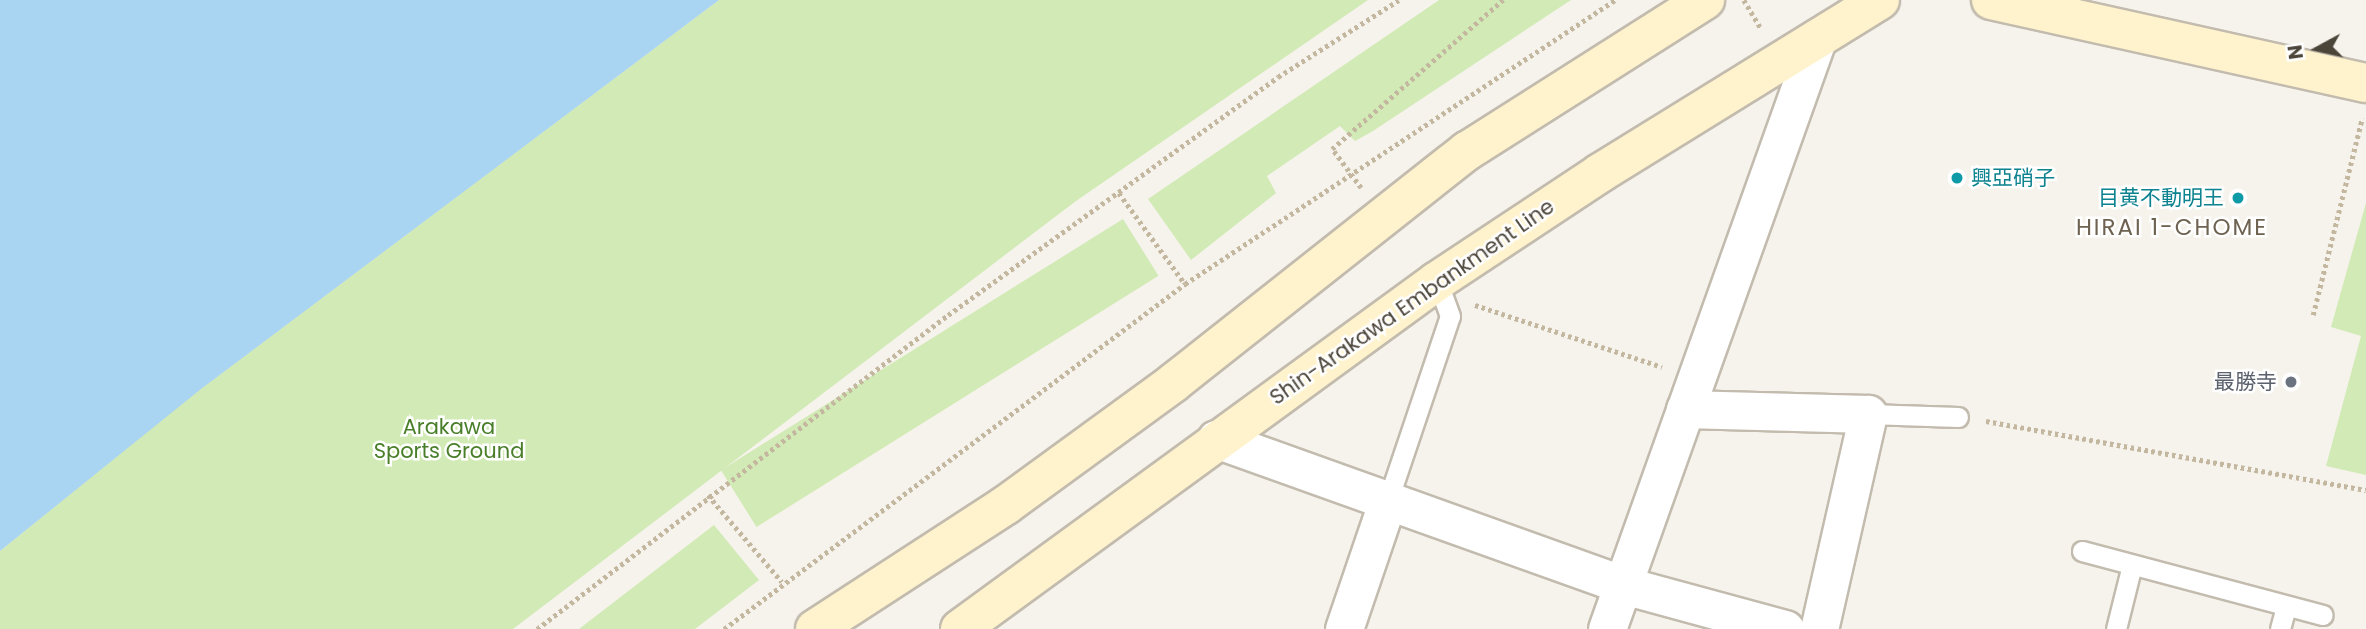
<!DOCTYPE html>
<meta charset="utf-8">
<style>
body{margin:0}
#map{position:relative;width:2366px;height:629px;overflow:hidden;background:#f6f3ec;font-family:Poppins,"Noto Sans JP",sans-serif}
div>[style]{position:absolute}
.green>*{inset:0;background:#d2eab5;transform-origin:0 0}
.water>*{inset:0;background:#a9d4f2}
.path>*{height:4.5px;margin-top:-2.25px;transform-origin:0;background:repeating-linear-gradient(90deg,#c4b79f 0 3.5px,transparent 0 7px)}
.roads{filter:drop-shadow(2px 0 #c2bbae) drop-shadow(-2px 0 #c2bbae) drop-shadow(0 2px #c2bbae) drop-shadow(0 -2px #c2bbae)}
.lane>*{height:19px;margin:-9.5px;padding:0 9.5px;transform-origin:9.5px;border-radius:9.5px;background:#fff}
.street>*{height:37px;margin:-18.5px;padding:0 18.5px;transform-origin:18.5px;border-radius:18.5px;background:#fff}
.secondary>*{height:38px;margin:-19px;padding:0 19px;transform-origin:19px;border-radius:19px;background:#fff3cd}
.dots>*{width:19px;height:19px;translate:-50% -50%;box-sizing:border-box;border:4px solid #fff;border-radius:50%}
span{translate:-50% -50%;white-space:nowrap;text-align:center;line-height:1.15;-webkit-text-stroke:5px #fff;paint-order:stroke}
.culture-label{font-size:21px;color:#0d838f}
.left{translate:0 -50%;text-align:left}
.right{translate:-100% -50%;text-align:right}
.street-label{font-size:21px;color:#4b4439}
.worship-label{font-size:21px;color:#5b616d}
.park-label{font-size:21px;color:#4a7f2a}
.neighbourhood-label{font-size:23px;color:#6e6250;letter-spacing:2px}
.north{position:absolute;left:2282px;top:14px;width:70px;height:70px;-webkit-text-stroke:5px #fff;paint-order:stroke;rotate:262deg;font-size:19px;font-weight:700;line-height:28px;text-align:center;color:#4b4439}
.north::after{content:'';display:block;margin:auto;width:24px;height:32px;background:#4b4439;clip-path:polygon(50% 0,100% 100%,50% 72%,0 100%)}
</style>
<div id="map">
<div class="green">
<i style="clip-path:polygon(719px 0,1368px 0,1076px 201px,513px 629px,0 629px,0 551px,190px 397px)"></i>
<i style="clip-path:polygon(1439px 0,1571px 0,1373px 131px,1355px 141px,1340px 126px,1267px 176px,1276px 193px,1191px 260px,1148px 199px)"></i>
<i style="clip-path:polygon(2366px 203px,2366px 475px,2326px 466px,2361px 336px,2331px 327px)"></i>
<i style="left:1123px;top:219px;width:67px;height:474px;rotate:58deg"></i>
<i style="clip-path:polygon(714px 525px,759px 580px,695px 629px,579px 629px)"></i>
</div>
<div class="water">
<i style="clip-path:polygon(0 0,719px 0,201px 389px,0 551px)"></i>
</div>
<div class="path">
<i style="left:1744px;top:0;width:33px;rotate:59deg"></i>
<i style="left:1361px;top:188px;width:49px;rotate:-126.6deg"></i>
<i style="left:1332px;top:149px;width:227px;rotate:-41.1deg"></i>
<i style="left:1119px;top:193px;width:112px;rotate:54deg"></i>
<i style="left:1475px;top:305px;width:197px;rotate:18.3deg"></i>
<i style="left:2313px;top:315px;width:203px;rotate:-76deg"></i>
<i style="left:1986px;top:421px;width:386px;rotate:10.3deg"></i>
<i style="left:708px;top:495px;width:114px;rotate:49.6deg"></i>
<i style="left:537px;top:629px;width:517px;rotate:-37.38deg"></i>
<i style="left:948px;top:315px;width:407px;rotate:-35.8deg"></i>
<i style="left:1278px;top:77px;width:143px;rotate:-32.5deg"></i>
<i style="left:724px;top:629px;width:576px;rotate:-36.81deg"></i>
<i style="left:1185px;top:284px;width:515px;rotate:-33.44deg"></i>
</div>
<div class="roads">
<div class="lane">
<i style="left:1868px;top:414px;width:90px;rotate:1.9deg"></i>
<i style="left:1387px;top:503px;width:197px;rotate:-71.4deg"></i>
<i style="left:1450px;top:316px;width:37px;rotate:-110deg"></i>
<i style="left:2082px;top:551px;width:249px;rotate:14.9deg"></i>
<i style="left:2116px;top:629px;width:66px;rotate:-76deg"></i>
<i style="left:2280px;top:629px;width:24px;rotate:-75deg"></i>
</div>
<div class="street">
<i style="left:1685px;top:409px;width:183px;rotate:1.6deg"></i>
<i style="left:1868px;top:414px;width:221px;rotate:102.8deg"></i>
<i style="left:1216px;top:439px;width:432px;rotate:19.7deg"></i>
<i style="left:1623px;top:585px;width:168px;rotate:15.2deg"></i>
<i style="left:1344px;top:629px;width:133px;rotate:-71.2deg"></i>
<i style="left:1607px;top:629px;width:628px;rotate:-70.38deg"></i>
</div>
<div class="secondary">
<i style="left:1991px;top:0;width:384px;rotate:12.5deg"></i>
<i style="left:815px;top:629px;width:228px;rotate:-33deg"></i>
<i style="left:1006px;top:505px;width:207px;rotate:-36.1deg"></i>
<i style="left:1173px;top:383px;width:375px;rotate:-38.3deg"></i>
<i style="left:1467px;top:151px;width:282px;rotate:-32.4deg"></i>
<i style="left:960px;top:629px;width:590px;rotate:-36.11deg"></i>
<i style="left:1437px;top:281px;width:196px;rotate:-33.5deg"></i>
<i style="left:1600px;top:173px;width:329px;rotate:-31.7deg"></i>
</div>
</div>
<div class="dots">
<i style="left:1957px;top:178px;background:#0f9aa8"></i>
<i style="left:2238px;top:198px;background:#0f9aa8"></i>
<i style="left:2291px;top:382px;background:#6b7280"></i>
</div>
<div class="culture-label">
<span class="left" style="left:1971px;top:178px">興亞硝子</span>
<span class="right" style="left:2224px;top:198px">目黄不動明王</span>
</div>
<div class="street-label">
<span style="left:1412px;top:302px;rotate:-35deg">Shin-Arakawa Embankment Line</span>
</div>
<div class="worship-label">
<span class="right" style="left:2277px;top:382px">最勝寺</span>
</div>
<div class="park-label">
<span style="left:449px;top:439px">Arakawa<br>Sports Ground</span>
</div>
<div class="neighbourhood-label">
<span style="left:2172px;top:227px">HIRAI 1-CHOME</span>
</div>
<div class="north">N</div>
</div>
